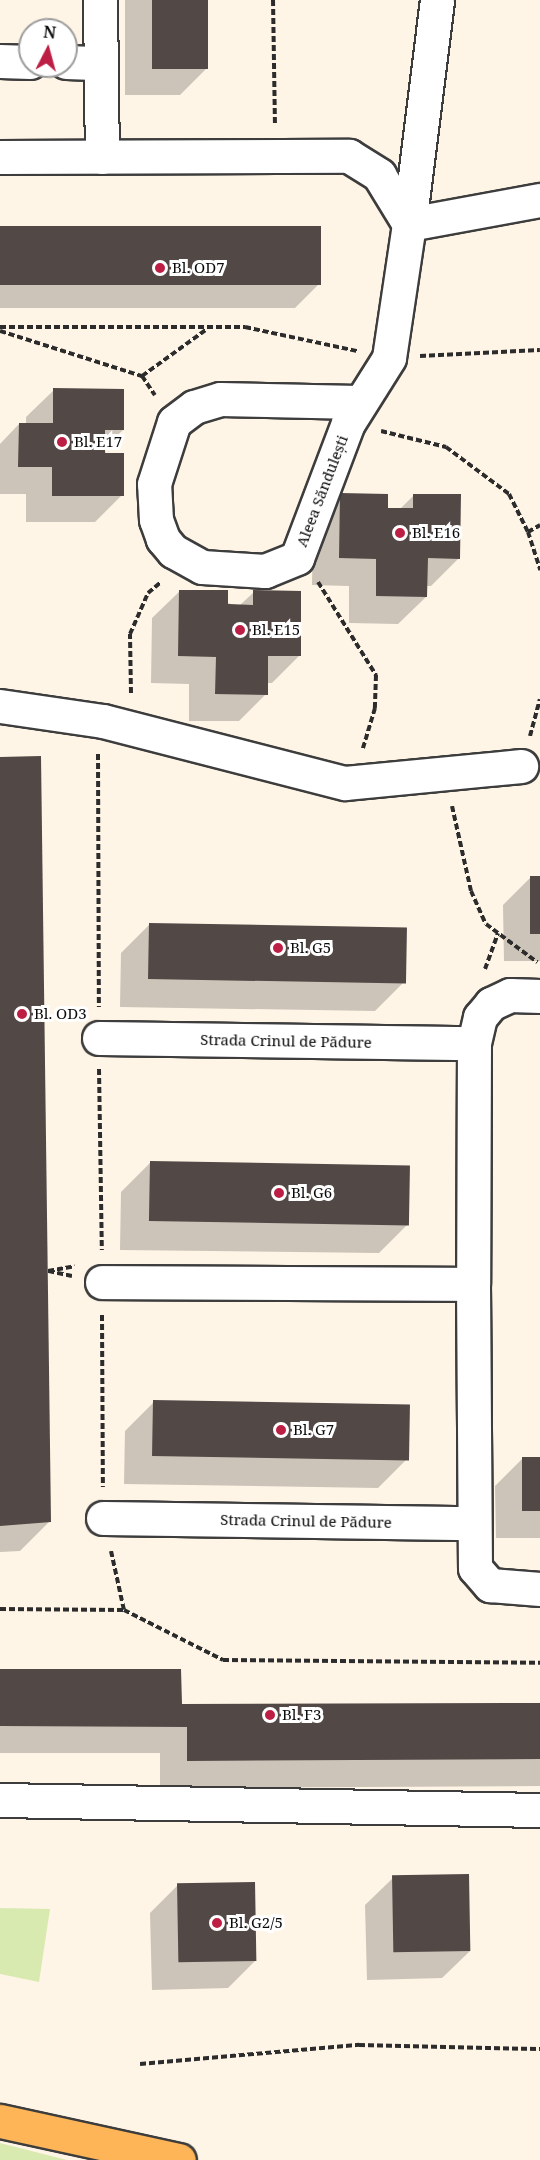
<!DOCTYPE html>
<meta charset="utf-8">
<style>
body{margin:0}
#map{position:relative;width:540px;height:2160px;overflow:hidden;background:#fff5e6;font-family:"Noto Serif",serif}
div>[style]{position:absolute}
.green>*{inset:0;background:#d9eab0}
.shadow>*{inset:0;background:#0003}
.building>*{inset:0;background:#524846;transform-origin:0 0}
.path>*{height:4px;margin-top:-2px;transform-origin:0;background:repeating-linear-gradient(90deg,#2c2c2c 0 6px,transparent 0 9px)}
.roads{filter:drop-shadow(2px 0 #3d3d3d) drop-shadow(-2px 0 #3d3d3d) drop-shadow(0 2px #3d3d3d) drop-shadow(0 -2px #3d3d3d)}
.minor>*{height:33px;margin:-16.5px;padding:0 16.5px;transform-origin:16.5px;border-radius:16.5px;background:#fff}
.major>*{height:33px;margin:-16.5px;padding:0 16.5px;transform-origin:16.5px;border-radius:16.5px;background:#feb557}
.dots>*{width:16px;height:16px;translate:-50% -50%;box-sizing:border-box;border:3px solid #fff;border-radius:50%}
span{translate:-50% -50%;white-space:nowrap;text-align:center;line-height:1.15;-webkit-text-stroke:6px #fff;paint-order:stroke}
.poi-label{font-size:15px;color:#0a0a0a}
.left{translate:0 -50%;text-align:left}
.street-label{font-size:15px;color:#0a0a0a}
.north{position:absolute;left:18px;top:18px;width:60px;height:60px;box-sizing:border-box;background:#fff;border:2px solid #9d9d9d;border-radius:50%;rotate:6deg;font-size:16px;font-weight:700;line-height:24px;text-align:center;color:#0a0a0a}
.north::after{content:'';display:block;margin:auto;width:21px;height:27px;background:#bd1e44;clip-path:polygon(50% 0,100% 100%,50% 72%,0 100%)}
</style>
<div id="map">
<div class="green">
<i style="clip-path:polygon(0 1908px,50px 1909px,39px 1982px,0 1974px)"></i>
<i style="clip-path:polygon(0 2143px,67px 2160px,0 2160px)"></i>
</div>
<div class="shadow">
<i style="clip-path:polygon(125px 0,207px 0,207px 68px,180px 95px,125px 95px)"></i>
<i style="clip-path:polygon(0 228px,319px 284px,295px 308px,0 308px)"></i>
<i style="clip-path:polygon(54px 390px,123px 430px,104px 448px,122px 495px,95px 522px,26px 522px,26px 494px,0 494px,0 444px,19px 424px,26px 424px,26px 417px)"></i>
<i style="clip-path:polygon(340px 494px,386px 509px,400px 509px,414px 495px,459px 558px,431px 586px,426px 586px,426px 597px,398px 624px,349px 623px,349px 586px,312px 585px,313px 522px)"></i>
<i style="clip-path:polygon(180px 591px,239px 606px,254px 592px,299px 656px,272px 683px,266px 683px,266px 694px,239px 721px,189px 721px,189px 684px,151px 683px,152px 618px)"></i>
<i style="clip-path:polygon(0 758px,49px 1522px,20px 1551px,0 1552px)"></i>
<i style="clip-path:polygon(531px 877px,540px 877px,540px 961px,504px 961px,503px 905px)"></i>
<i style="clip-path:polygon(150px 924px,404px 982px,375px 1011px,120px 1007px,121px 953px)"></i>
<i style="clip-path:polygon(150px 1163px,408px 1224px,379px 1253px,120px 1250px,121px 1192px)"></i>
<i style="clip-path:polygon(154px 1402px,407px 1459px,378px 1488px,124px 1484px,125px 1431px)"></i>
<i style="clip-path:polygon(523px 1458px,540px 1458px,540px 1538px,496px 1538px,495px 1486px)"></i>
<i style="clip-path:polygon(0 1671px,180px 1706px,540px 1704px,540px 1786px,160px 1788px,160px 1753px,0 1753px)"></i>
<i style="clip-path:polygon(393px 1878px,470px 1951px,442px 1978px,367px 1980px,365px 1905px)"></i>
<i style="clip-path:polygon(177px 1886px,255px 1961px,228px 1988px,152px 1990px,150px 1913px)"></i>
</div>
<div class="building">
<i style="left:152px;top:0;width:56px;height:69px"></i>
<i style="left:0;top:226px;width:321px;height:59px"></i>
<i style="clip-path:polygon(53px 388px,124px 389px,124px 430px,105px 430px,105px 453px,124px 453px,124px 496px,52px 496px,52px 467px,18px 467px,19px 423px,53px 423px)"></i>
<i style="clip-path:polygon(340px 493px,388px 494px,388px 508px,413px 508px,413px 494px,461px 494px,460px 559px,428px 558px,427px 597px,376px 596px,376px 559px,339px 558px)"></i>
<i style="clip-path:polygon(179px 590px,228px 590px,228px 604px,253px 605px,253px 590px,301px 591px,301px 656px,268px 656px,268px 695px,215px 694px,216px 657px,178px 656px)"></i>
<i style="clip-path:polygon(41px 756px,51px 1522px,0 1526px,0 757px)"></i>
<i style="left:530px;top:876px;width:10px;height:58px"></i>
<i style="left:149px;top:923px;width:258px;height:56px;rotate:1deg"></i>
<i style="left:150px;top:1161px;width:260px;height:60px;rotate:1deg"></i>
<i style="left:153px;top:1400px;width:257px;height:56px;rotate:1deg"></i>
<i style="left:522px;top:1457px;width:18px;height:54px"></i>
<i style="clip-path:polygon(0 1669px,181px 1669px,182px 1704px,540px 1703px,540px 1759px,187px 1761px,187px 1727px,0 1726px)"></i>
<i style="left:469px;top:1874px;width:77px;height:77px;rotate:89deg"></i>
<i style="left:255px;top:1882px;width:79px;height:78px;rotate:89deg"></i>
</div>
<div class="path">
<i style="left:273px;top:0;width:125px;rotate:89.1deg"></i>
<i style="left:0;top:327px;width:245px"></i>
<i style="left:245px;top:327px;width:115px;rotate:12.1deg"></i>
<i style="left:0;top:331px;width:149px;rotate:17.6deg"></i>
<i style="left:142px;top:376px;width:23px;rotate:56deg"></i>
<i style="left:420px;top:356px;width:120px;rotate:-2.9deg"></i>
<i style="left:142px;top:376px;width:80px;rotate:-35.9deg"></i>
<i style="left:381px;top:431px;width:67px;rotate:13.8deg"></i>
<i style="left:446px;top:447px;width:79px;rotate:36.7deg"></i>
<i style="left:509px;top:494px;width:42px;rotate:63.4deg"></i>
<i style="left:528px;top:532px;width:40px;rotate:72deg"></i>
<i style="left:528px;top:532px;width:14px;rotate:-30deg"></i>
<i style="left:318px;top:582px;width:110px;rotate:58.1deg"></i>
<i style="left:376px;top:675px;width:33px;rotate:92deg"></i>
<i style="left:375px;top:708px;width:42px;rotate:106.7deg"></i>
<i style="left:131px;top:693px;width:59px;rotate:-91deg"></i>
<i style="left:130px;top:634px;width:45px;rotate:-66.3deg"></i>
<i style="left:148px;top:593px;width:17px;rotate:-40deg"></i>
<i style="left:530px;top:736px;width:38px;rotate:-75deg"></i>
<i style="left:98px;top:754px;width:253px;rotate:89.8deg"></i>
<i style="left:452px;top:806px;width:87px;rotate:77.4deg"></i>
<i style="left:471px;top:891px;width:36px;rotate:66deg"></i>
<i style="left:486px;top:924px;width:64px;rotate:36.7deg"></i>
<i style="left:485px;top:969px;width:38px;rotate:-70deg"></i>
<i style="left:99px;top:1069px;width:181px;rotate:89.1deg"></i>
<i style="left:72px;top:1276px;width:25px;rotate:-168deg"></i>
<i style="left:48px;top:1271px;width:27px;rotate:-10deg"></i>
<i style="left:102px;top:1315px;width:172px;rotate:89.7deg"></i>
<i style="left:111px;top:1551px;width:60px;rotate:77.6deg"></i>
<i style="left:0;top:1609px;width:124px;rotate:0.5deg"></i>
<i style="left:124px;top:1610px;width:111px;rotate:26.8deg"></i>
<i style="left:223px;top:1660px;width:317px;rotate:0.5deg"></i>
<i style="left:140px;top:2064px;width:220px;rotate:-5deg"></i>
<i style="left:359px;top:2045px;width:181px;rotate:1.3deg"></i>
</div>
<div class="roads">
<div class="minor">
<i style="left:100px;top:0;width:157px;rotate:89.3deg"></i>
<i style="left:437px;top:0;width:226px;rotate:97.1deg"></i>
<i style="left:409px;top:224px;width:133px;rotate:-10.4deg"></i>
<i style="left:0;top:61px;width:30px;rotate:2deg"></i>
<i style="left:66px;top:62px;width:35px;rotate:2deg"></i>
<i style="left:0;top:157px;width:349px;rotate:-0.2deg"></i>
<i style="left:349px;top:156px;width:36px;rotate:32deg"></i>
<i style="left:379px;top:175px;width:57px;rotate:58.5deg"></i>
<i style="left:409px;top:224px;width:135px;rotate:98.5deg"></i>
<i style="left:389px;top:358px;width:77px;rotate:122.2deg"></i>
<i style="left:348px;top:423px;width:144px;rotate:110.7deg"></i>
<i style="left:297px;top:558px;width:35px;rotate:158deg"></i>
<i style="left:265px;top:571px;width:63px;rotate:-176.4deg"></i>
<i style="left:202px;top:567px;width:33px;rotate:-151deg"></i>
<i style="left:173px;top:551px;width:16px;rotate:-130deg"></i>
<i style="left:163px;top:539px;width:20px;rotate:-110deg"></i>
<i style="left:156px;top:520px;width:36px;rotate:-93deg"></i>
<i style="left:154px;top:484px;width:65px;rotate:-72.1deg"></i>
<i style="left:174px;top:422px;width:25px;rotate:-37deg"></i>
<i style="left:194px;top:407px;width:27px;rotate:-17deg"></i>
<i style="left:220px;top:399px;width:138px;rotate:1.2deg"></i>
<i style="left:0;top:706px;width:104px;rotate:8.3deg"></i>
<i style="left:103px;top:721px;width:250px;rotate:14.4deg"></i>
<i style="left:345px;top:783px;width:177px;rotate:-5.5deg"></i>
<i style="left:540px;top:996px;width:30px;rotate:-178deg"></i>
<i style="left:510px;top:995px;width:21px;rotate:155deg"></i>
<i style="left:491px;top:1004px;width:17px;rotate:130deg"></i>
<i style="left:480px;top:1017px;width:27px;rotate:103deg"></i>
<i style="left:474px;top:1043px;width:241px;rotate:90.2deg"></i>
<i style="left:473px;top:1284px;width:284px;rotate:89.6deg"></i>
<i style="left:475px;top:1568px;width:23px;rotate:49deg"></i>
<i style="left:490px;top:1585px;width:50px;rotate:4.6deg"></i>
<i style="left:99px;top:1038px;width:375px;rotate:0.8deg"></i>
<i style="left:102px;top:1282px;width:371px;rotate:0.3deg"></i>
<i style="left:103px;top:1518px;width:371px;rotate:0.8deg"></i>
<i style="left:0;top:1800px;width:540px;rotate:1.06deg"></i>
</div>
<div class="major">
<i style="left:0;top:2121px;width:183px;rotate:12.3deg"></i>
</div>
</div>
<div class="dots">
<i style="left:160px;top:268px;background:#bd1e44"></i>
<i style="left:62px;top:442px;background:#bd1e44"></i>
<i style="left:400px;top:533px;background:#bd1e44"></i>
<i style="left:240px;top:630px;background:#bd1e44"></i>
<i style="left:278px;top:948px;background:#bd1e44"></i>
<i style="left:22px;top:1014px;background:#bd1e44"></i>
<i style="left:279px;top:1193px;background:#bd1e44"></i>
<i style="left:281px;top:1430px;background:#bd1e44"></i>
<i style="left:270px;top:1715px;background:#bd1e44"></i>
<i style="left:217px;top:1923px;background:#bd1e44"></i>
</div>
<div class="poi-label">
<span class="left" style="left:172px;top:268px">Bl. OD7</span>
<span class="left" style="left:74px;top:442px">Bl. E17</span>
<span class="left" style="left:412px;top:533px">Bl. E16</span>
<span class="left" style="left:252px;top:630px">Bl. E15</span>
<span class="left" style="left:290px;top:948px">Bl. G5</span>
<span class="left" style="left:34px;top:1014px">Bl. OD3</span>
<span class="left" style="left:291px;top:1193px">Bl. G6</span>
<span class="left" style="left:293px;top:1430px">Bl. G7</span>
<span class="left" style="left:282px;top:1715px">Bl. F3</span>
<span class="left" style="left:229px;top:1923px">Bl. G2/5</span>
</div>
<div class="street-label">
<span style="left:322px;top:491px;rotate:-69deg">Aleea Săndulești</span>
<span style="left:286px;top:1041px;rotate:1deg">Strada Crinul de Pădure</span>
<span style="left:306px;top:1521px;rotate:1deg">Strada Crinul de Pădure</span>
</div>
<div class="north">N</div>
</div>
